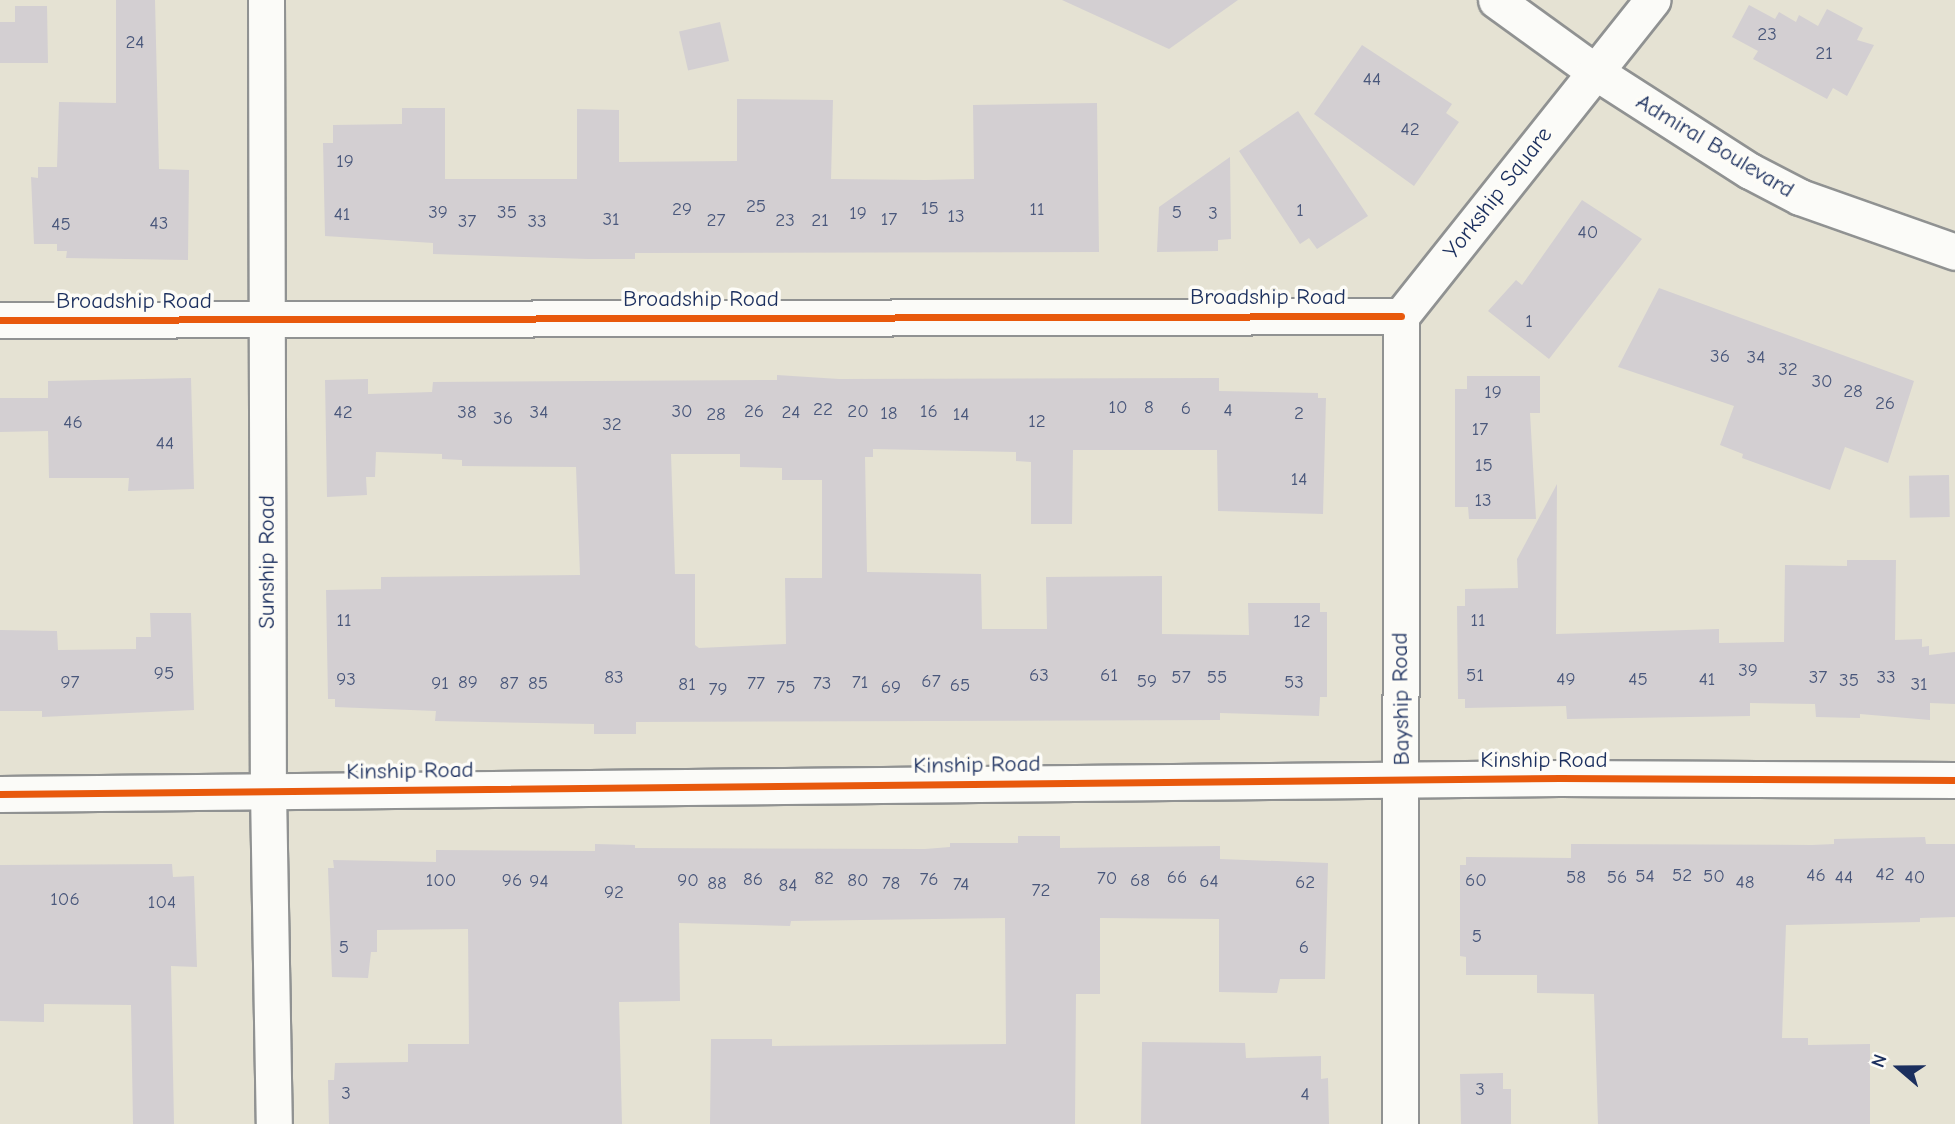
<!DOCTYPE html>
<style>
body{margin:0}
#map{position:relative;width:1955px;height:1124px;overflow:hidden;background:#e5e2d3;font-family:"Comic Neue",sans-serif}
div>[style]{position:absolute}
.building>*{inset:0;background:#d3cfd2;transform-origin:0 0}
.roads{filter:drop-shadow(2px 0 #909292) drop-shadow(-2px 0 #909292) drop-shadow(0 2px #909292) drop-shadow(0 -2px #909292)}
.street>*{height:35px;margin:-17.5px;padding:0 17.5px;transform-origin:17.5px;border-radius:17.5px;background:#fbfbf8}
.cycleway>*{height:7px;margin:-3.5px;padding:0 3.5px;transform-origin:3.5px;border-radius:3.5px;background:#e8590c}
span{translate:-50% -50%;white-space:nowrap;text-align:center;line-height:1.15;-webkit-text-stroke:7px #fdfcf7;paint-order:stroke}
.number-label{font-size:19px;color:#49577b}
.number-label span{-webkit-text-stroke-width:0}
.street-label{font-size:23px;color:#1b2f5e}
.north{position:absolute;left:1864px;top:1033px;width:70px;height:70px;-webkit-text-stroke:5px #fdfcf7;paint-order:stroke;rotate:290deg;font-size:19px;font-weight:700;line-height:28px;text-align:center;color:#1b2f5e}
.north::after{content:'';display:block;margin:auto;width:24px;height:32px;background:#1b2f5e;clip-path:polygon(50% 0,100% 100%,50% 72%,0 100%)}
</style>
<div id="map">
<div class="building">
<i style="clip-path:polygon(116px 0,155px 0,159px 169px,189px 170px,188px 260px,66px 258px,67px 251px,57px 251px,57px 244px,34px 244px,31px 177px,38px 178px,38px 167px,57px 167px,59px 102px,116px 103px)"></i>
<i style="clip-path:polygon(1062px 0,1238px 0,1169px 49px)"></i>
<i style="clip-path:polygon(1749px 5px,1775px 19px,1779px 12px,1796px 22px,1799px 15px,1818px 26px,1827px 9px,1863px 28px,1857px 40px,1874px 45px,1847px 96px,1833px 88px,1827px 99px,1753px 59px,1758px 51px,1732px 37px)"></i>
<i style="clip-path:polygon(15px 6px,47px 6px,48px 63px,0 63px,0 22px,15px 22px)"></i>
<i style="left:720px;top:22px;width:40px;height:42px;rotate:77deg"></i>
<i style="clip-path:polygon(1362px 45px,1452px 104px,1446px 113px,1459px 122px,1414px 186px,1314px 114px)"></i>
<i style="clip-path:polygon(737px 99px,833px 100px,831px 179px,926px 180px,974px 179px,973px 105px,1097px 103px,1099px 252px,635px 253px,635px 259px,588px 259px,433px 254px,433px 243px,325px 236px,323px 143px,333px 143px,333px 125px,402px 124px,402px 108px,445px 108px,445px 179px,577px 179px,577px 109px,619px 110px,619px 162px,737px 161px)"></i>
<i style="clip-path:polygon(1298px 111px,1368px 216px,1317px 249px,1309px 238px,1300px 244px,1239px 151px)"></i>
<i style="clip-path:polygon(1230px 157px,1231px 239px,1218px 240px,1218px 251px,1157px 252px,1159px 207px)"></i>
<i style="clip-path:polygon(1582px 200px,1642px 239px,1549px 359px,1488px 311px,1516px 280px,1522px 285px)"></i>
<i style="clip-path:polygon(1659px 288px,1914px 381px,1888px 463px,1845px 447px,1830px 490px,1742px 458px,1743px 454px,1720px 445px,1734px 406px,1618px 367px)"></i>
<i style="clip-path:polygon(evenodd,777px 375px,839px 379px,1219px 378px,1219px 391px,1318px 393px,1318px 398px,1326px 398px,1323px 514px,1218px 511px,1217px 450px,1073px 450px,1072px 524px,1031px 524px,1031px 462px,1016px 461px,1016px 452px,873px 449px,873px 457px,865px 457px,867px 572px,981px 574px,982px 629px,1047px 629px,1046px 577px,1162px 576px,1162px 634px,1249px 635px,1248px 603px,1320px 603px,1320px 612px,1327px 612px,1327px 697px,1320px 697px,1319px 716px,1220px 713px,1220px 720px,636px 722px,636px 734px,594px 734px,594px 724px,435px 721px,436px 711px,335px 707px,335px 699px,328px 699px,326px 590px,381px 589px,381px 577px,580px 575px,576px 467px,462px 466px,462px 460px,442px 459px,442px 454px,376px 452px,375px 477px,366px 477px,367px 495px,327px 497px,325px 380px,368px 379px,368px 394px,432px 392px,433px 382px,777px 380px,777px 375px,671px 454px,740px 454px,740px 467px,782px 468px,782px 480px,822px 480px,822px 578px,785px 578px,786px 644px,699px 648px,695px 645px,695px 574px,675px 574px,671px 454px)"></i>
<i style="clip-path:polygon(1467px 376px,1540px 376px,1540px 413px,1530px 413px,1536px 519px,1469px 519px,1468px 507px,1455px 507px,1455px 389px,1467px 389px)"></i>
<i style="clip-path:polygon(191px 378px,194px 489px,128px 491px,129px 478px,49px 478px,48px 431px,0 432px,0 398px,48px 398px,48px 381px)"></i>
<i style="left:1949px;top:475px;width:42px;height:40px;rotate:89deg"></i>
<i style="clip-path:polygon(1557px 484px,1556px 634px,1719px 629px,1719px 643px,1784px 642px,1785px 565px,1847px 566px,1847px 560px,1896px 560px,1895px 640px,1922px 639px,1922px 647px,1929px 646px,1929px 655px,1955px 652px,1955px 704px,1930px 703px,1930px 720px,1860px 714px,1860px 718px,1816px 717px,1815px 704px,1750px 703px,1750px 716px,1567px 719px,1566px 706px,1465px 708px,1465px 699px,1458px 699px,1457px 606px,1465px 606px,1465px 589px,1518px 588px,1517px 559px)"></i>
<i style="clip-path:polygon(150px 613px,191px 613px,194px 710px,42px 717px,42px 711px,0 711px,0 630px,57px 631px,58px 650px,136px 649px,136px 637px,151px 637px)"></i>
<i style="clip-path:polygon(1018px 836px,1060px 836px,1060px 848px,1220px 846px,1220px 859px,1328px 863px,1325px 979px,1280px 979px,1277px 993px,1219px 992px,1219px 919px,1100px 918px,1100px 994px,1076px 994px,1075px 1124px,710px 1124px,711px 1039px,772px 1039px,772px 1046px,1006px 1044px,1005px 918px,791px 921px,790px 926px,679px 923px,680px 1001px,619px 1002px,622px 1124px,329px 1124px,328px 1080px,334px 1080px,335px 1063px,408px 1062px,408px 1044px,469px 1044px,468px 929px,377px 930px,377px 952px,371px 952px,368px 978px,332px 977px,328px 868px,334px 868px,333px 860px,436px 862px,436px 850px,595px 851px,595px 844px,635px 845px,635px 848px,925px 849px,950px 847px,950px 843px,1018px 843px)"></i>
<i style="clip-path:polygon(1925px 837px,1926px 844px,1955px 844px,1955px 917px,1920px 918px,1920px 922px,1786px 925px,1782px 1038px,1808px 1038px,1808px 1045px,1870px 1044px,1870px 1124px,1598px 1124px,1594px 994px,1537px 993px,1537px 975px,1466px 975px,1466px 957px,1460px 956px,1460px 865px,1466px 865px,1466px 857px,1571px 858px,1571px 844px,1812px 845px,1834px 844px,1834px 839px)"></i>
<i style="clip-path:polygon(172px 864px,173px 877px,194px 876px,197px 967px,171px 966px,174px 1124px,133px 1124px,131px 1005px,44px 1004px,44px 1022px,0 1021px,0 865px)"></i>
<i style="clip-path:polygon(1142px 1042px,1245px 1043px,1246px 1058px,1321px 1056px,1321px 1079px,1328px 1078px,1329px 1124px,1141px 1124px)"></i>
<i style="clip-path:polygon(1503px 1073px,1503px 1089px,1511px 1089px,1511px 1124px,1461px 1124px,1460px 1074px)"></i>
</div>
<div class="roads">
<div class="street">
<i style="left:266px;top:0;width:791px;rotate:89.86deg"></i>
<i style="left:268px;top:791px;width:333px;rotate:89deg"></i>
<i style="left:1496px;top:0;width:121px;rotate:35.9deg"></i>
<i style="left:1594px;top:71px;width:185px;rotate:32.7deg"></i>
<i style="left:1750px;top:171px;width:56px;rotate:27.5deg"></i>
<i style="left:1800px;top:197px;width:164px;rotate:19.5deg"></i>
<i style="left:1401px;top:316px;width:404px;rotate:-51.5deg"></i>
<i style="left:0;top:320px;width:1401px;rotate:-0.16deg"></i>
<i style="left:0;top:794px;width:1560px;rotate:-0.59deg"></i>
<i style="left:1560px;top:778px;width:395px;rotate:0.3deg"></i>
<i style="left:1400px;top:1124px;width:808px;rotate:-89.93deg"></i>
</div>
</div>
<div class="cycleway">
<i style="left:0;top:320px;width:1401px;rotate:-0.16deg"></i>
<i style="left:0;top:794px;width:1560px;rotate:-0.59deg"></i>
<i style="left:1560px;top:778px;width:395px;rotate:0.3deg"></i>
</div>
<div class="number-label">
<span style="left:1767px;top:35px">23</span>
<span style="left:135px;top:43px">24</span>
<span style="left:1824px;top:54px">21</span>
<span style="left:1372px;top:80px">44</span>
<span style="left:1410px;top:130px">42</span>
<span style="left:345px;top:162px">19</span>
<span style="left:756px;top:207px">25</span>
<span style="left:930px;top:209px">15</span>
<span style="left:682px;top:210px">29</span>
<span style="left:1037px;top:210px">11</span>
<span style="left:1300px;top:211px">1</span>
<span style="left:438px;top:213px">39</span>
<span style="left:507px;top:213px">35</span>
<span style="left:1177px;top:213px">5</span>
<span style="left:858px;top:214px">19</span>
<span style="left:1213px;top:214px">3</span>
<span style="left:342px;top:215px">41</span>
<span style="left:956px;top:217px">13</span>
<span style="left:611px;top:220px">31</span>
<span style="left:889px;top:220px">17</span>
<span style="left:716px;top:221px">27</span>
<span style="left:785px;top:221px">23</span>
<span style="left:820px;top:221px">21</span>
<span style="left:467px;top:222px">37</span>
<span style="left:537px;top:222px">33</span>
<span style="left:159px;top:224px">43</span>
<span style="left:61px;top:225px">45</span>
<span style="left:1588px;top:233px">40</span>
<span style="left:1529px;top:322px">1</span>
<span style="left:1720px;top:357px">36</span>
<span style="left:1756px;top:358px">34</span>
<span style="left:1788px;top:370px">32</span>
<span style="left:1822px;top:382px">30</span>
<span style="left:1853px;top:392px">28</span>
<span style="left:1493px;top:393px">19</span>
<span style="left:1885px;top:404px">26</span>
<span style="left:1118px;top:408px">10</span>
<span style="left:1149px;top:408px">8</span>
<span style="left:1186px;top:409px">6</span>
<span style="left:823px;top:410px">22</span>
<span style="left:1228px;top:411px">4</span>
<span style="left:682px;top:412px">30</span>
<span style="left:754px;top:412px">26</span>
<span style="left:858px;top:412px">20</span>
<span style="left:929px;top:412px">16</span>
<span style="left:343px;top:413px">42</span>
<span style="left:467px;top:413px">38</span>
<span style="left:539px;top:413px">34</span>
<span style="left:791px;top:413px">24</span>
<span style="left:889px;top:414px">18</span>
<span style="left:1299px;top:414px">2</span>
<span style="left:716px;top:415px">28</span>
<span style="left:961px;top:415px">14</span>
<span style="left:503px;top:419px">36</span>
<span style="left:1037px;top:422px">12</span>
<span style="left:73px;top:423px">46</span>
<span style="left:612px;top:425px">32</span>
<span style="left:1480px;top:430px">17</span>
<span style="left:165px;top:444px">44</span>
<span style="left:1484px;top:466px">15</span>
<span style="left:1299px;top:480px">14</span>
<span style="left:1483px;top:501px">13</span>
<span style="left:344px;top:621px">11</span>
<span style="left:1478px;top:621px">11</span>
<span style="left:1302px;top:622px">12</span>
<span style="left:1748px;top:671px">39</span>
<span style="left:164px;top:674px">95</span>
<span style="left:1039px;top:676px">63</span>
<span style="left:1109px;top:676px">61</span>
<span style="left:1475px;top:676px">51</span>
<span style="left:614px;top:678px">83</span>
<span style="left:1181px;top:678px">57</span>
<span style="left:1217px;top:678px">55</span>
<span style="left:1818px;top:678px">37</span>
<span style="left:1886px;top:678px">33</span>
<span style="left:346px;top:680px">93</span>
<span style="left:1566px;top:680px">49</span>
<span style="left:1638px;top:680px">45</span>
<span style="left:1707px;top:680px">41</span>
<span style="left:1849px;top:681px">35</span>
<span style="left:931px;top:682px">67</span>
<span style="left:1147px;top:682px">59</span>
<span style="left:70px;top:683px">97</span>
<span style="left:468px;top:683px">89</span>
<span style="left:860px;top:683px">71</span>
<span style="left:1294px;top:683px">53</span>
<span style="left:440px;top:684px">91</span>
<span style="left:509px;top:684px">87</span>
<span style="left:538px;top:684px">85</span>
<span style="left:756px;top:684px">77</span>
<span style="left:822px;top:684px">73</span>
<span style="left:687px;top:685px">81</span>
<span style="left:1919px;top:685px">31</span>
<span style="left:960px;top:686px">65</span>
<span style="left:786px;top:688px">75</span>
<span style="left:891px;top:688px">69</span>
<span style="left:718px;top:690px">79</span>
<span style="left:1885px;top:875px">42</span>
<span style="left:1682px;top:876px">52</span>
<span style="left:1816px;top:876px">46</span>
<span style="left:1645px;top:877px">54</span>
<span style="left:1714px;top:877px">50</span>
<span style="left:1177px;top:878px">66</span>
<span style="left:1576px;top:878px">58</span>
<span style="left:1617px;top:878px">56</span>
<span style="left:1844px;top:878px">44</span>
<span style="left:1915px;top:878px">40</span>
<span style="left:824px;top:879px">82</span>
<span style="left:1107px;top:879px">70</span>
<span style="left:753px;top:880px">86</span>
<span style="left:929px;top:880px">76</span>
<span style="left:441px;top:881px">100</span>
<span style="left:512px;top:881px">96</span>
<span style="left:688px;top:881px">90</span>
<span style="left:858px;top:881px">80</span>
<span style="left:1140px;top:881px">68</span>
<span style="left:1476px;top:881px">60</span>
<span style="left:539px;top:882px">94</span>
<span style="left:1209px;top:882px">64</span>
<span style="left:1305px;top:883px">62</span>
<span style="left:1745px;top:883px">48</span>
<span style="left:717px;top:884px">88</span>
<span style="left:891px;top:884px">78</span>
<span style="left:961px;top:885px">74</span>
<span style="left:788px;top:886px">84</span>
<span style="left:1041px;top:891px">72</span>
<span style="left:614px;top:893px">92</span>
<span style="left:65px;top:900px">106</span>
<span style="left:162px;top:903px">104</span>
<span style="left:1477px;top:937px">5</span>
<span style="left:344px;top:948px">5</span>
<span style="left:1304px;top:948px">6</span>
<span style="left:1480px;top:1090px">3</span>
<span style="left:346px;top:1094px">3</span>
<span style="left:1305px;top:1095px">4</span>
</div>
<div class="street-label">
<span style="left:1715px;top:146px;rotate:31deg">Admiral Boulevard</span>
<span style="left:1498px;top:193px;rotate:-52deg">Yorkship Square</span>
<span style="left:1268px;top:297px">Broadship Road</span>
<span style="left:701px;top:299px">Broadship Road</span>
<span style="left:134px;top:301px">Broadship Road</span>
<span style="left:267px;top:562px;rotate:-90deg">Sunship Road</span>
<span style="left:1401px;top:699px;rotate:-91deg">Bayship Road</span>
<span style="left:1544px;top:760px">Kinship Road</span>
<span style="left:977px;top:765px;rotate:-1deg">Kinship Road</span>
<span style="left:410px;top:771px;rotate:-1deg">Kinship Road</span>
</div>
<div class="north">N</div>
</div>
